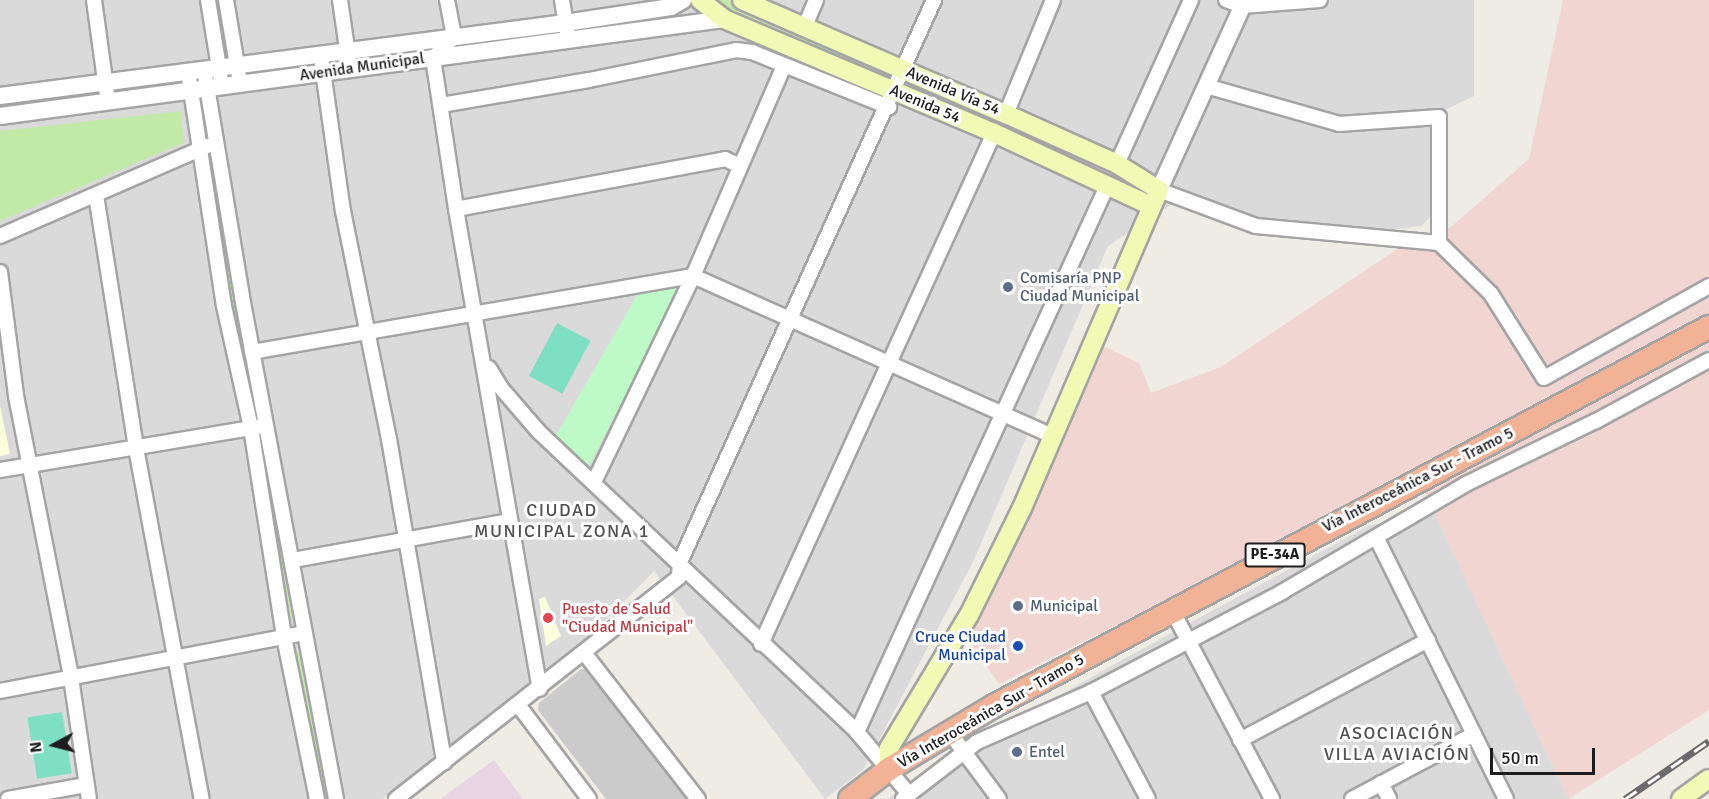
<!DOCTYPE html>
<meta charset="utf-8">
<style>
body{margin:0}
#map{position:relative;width:1709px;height:799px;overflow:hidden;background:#efece3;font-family:Signika,sans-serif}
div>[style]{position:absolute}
.residential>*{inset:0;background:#dbdada}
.commercial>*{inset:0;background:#f0d5d1}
.industrial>*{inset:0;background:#e8d5e2}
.education>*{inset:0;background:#fcffdb}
.religious>*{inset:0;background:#cbcbcb}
.grass>*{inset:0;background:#c2eaa7;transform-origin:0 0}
.park>*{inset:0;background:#befac8}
.pitch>*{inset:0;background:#7fdfc3;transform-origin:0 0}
.roads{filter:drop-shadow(2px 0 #a4a4a4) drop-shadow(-2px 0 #a4a4a4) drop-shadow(0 2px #a4a4a4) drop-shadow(0 -2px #a4a4a4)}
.minor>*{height:14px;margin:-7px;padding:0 7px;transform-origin:7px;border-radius:7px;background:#fff}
.tertiary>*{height:16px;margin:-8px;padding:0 8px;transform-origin:8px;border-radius:8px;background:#fff}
.secondary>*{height:18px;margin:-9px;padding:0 9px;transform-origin:9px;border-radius:9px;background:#f0fab5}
.trunk>*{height:22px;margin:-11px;padding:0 11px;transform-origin:11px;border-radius:11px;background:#f2b296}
.rail>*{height:7px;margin-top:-3.5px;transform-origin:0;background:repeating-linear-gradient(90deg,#fff 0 14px,#6b6b6b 0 28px);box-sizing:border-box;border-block:2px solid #6b6b6b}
.dots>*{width:16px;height:16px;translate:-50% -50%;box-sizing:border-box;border:3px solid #fff;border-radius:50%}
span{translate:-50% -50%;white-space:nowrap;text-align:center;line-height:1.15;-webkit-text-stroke:6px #fff;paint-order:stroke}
.shield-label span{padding:2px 4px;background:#fff;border:2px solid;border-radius:4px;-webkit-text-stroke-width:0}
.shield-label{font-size:15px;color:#1d1d1d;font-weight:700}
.street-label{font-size:16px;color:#1d1d1d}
.service-label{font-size:16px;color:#4e5e75}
.left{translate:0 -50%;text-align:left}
.health-label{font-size:16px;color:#be3a42}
.transit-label{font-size:16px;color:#164399}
.right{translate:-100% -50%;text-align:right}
.neighbourhood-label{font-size:18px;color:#505050;letter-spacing:1.5px}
.north{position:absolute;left:24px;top:715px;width:60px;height:60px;-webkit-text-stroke:4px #fff;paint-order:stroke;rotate:263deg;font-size:16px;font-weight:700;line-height:24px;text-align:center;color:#1d1d1d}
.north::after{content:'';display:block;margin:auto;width:21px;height:27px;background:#1d1d1d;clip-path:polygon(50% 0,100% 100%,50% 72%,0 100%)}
.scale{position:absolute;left:1490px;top:748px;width:105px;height:27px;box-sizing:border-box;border:3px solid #1d1d1d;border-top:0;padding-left:8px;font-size:18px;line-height:21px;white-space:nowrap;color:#1d1d1d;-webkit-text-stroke:4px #fff;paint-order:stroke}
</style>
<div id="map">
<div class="residential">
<i style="clip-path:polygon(0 0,1474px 0,1474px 96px,1445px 110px,1435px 211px,1422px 226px,1313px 239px,1171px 205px,1108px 246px,974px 560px,863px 770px,825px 799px,654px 571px,577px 649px,383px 799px,0 799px)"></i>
<i style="clip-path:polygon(1435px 513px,1568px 799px,888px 799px,923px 773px,1111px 666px,1370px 525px)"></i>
</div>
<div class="commercial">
<i style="clip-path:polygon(1563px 0,1709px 0,1709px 710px,1568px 799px,1416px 474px,999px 684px,968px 640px,1038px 493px,1101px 345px,1139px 363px,1151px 393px,1221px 367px,1406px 243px,1451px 227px,1529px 159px)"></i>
</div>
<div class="industrial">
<i style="clip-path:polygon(494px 760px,523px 799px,440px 799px)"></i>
</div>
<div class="education">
<i style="clip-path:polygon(0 406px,10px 454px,0 456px)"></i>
<i style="clip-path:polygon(545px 597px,561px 636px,546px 646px,539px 599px)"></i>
</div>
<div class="religious">
<i style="clip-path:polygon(581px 669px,591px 670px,691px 799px,606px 799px,538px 710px,539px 703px)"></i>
</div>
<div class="grass">
<i style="clip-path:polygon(213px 0,220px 0,227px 49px,222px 47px)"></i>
<i style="clip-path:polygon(714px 0,727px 0,872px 64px,869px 71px,727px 10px)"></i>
<i style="left:933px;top:90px;width:164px;height:9px;rotate:24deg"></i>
<i style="clip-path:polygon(90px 92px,91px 96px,11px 105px,12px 102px)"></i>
<i style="clip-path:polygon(181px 111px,183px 143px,0 221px,0 131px)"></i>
<i style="clip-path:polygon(212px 167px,248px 364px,242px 365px,231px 312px)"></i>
<i style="clip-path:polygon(263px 441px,288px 576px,280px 576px,259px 443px)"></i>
<i style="clip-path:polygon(289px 581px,294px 616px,291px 621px,286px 617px,281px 582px)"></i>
<i style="clip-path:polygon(296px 651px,300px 654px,330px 799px,324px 799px,294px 654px)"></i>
</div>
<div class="park">
<i style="clip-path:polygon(673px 285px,678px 291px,588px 468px,555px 437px,639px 292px)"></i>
</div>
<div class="pitch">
<i style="left:557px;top:323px;width:38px;height:60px;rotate:28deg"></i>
<i style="left:62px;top:712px;width:62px;height:35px;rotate:81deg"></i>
</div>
<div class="roads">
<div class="minor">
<i style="left:94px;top:0;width:103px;rotate:82.2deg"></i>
<i style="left:208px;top:0;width:87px;rotate:80.8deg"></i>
<i style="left:226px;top:0;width:84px;rotate:80.4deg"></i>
<i style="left:340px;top:0;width:70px;rotate:81.8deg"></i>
<i style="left:447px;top:0;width:38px;rotate:79deg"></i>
<i style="left:454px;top:37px;width:30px;rotate:135deg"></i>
<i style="left:433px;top:58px;width:153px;rotate:81.3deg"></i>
<i style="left:456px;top:209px;width:487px;rotate:80.1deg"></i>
<i style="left:562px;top:0;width:33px;rotate:81deg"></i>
<i style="left:1226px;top:0;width:17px;rotate:21deg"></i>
<i style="left:1242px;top:6px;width:78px;rotate:-4.4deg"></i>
<i style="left:805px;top:26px;width:28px;rotate:-67deg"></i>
<i style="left:322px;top:64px;width:148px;rotate:81.9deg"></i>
<i style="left:343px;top:211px;width:233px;rotate:78.6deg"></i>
<i style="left:389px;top:439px;width:328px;rotate:80.3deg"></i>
<i style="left:204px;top:69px;width:231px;rotate:80.5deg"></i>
<i style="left:242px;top:297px;width:511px;rotate:79.39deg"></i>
<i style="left:188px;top:71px;width:238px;rotate:81.3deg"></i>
<i style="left:224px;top:306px;width:125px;rotate:77.5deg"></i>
<i style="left:251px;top:428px;width:212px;rotate:81deg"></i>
<i style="left:284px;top:637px;width:165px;rotate:78.5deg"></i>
<i style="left:1206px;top:86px;width:138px;rotate:15.9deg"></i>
<i style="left:1339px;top:124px;width:100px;rotate:-4deg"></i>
<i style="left:1439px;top:117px;width:126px;rotate:90deg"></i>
<i style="left:441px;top:105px;width:150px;rotate:-9.6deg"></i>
<i style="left:589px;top:80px;width:150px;rotate:-11.5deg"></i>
<i style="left:736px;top:50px;width:16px;rotate:7deg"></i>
<i style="left:752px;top:52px;width:148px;rotate:21.9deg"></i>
<i style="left:1006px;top:114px;width:123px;rotate:-67.6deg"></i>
<i style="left:1117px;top:164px;width:180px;rotate:-65.7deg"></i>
<i style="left:1159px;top:190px;width:103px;rotate:20.4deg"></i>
<i style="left:1256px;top:226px;width:184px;rotate:5.3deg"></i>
<i style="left:1439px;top:243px;width:73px;rotate:44.4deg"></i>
<i style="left:1491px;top:294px;width:99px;rotate:57.8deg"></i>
<i style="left:1544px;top:378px;width:189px;rotate:-29.1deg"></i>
<i style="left:96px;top:195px;width:256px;rotate:81deg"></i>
<i style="left:136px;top:448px;width:357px;rotate:79.4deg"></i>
<i style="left:456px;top:209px;width:274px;rotate:-10.5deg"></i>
<i style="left:725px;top:159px;width:17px;rotate:25deg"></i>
<i style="left:0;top:236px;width:226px;rotate:-23.5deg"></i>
<i style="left:0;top:272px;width:125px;rotate:82.6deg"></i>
<i style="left:16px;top:396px;width:280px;rotate:78.9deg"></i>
<i style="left:70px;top:671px;width:129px;rotate:81.6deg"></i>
<i style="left:252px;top:352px;width:448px;rotate:-9.8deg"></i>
<i style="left:693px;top:276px;width:393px;rotate:24deg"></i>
<i style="left:489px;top:368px;width:23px;rotate:59deg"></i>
<i style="left:501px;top:388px;width:58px;rotate:49.2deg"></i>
<i style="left:539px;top:432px;width:437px;rotate:43.3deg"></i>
<i style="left:857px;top:732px;width:81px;rotate:50deg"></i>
<i style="left:0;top:470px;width:262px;rotate:-9.5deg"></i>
<i style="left:594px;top:482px;width:229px;rotate:-64.3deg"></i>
<i style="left:693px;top:276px;width:229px;rotate:-66.6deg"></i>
<i style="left:1377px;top:539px;width:290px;rotate:63.6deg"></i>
<i style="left:293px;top:560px;width:219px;rotate:-10.2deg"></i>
<i style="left:1172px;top:610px;width:214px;rotate:62.1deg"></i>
<i style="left:761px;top:644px;width:562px;rotate:-65.49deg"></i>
<i style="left:585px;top:654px;width:184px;rotate:52.1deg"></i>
<i style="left:0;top:691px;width:309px;rotate:-10.8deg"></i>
<i style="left:1091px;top:692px;width:121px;rotate:62deg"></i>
<i style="left:519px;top:706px;width:116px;rotate:53deg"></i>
<i style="left:857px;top:732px;width:601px;rotate:-65.4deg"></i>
<i style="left:950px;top:733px;width:82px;rotate:53.4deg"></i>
<i style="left:1240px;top:740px;width:213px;rotate:-28deg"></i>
<i style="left:1381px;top:783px;width:18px;rotate:63deg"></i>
<i style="left:8px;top:799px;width:79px;rotate:-10.2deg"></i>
<i style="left:396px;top:799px;width:360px;rotate:-38.1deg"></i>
<i style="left:679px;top:577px;width:15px;rotate:-86deg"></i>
<i style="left:680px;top:562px;width:617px;rotate:-65.68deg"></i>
<i style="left:903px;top:799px;width:93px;rotate:-37.6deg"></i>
<i style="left:977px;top:742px;width:124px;rotate:-23.7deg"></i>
<i style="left:1091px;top:692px;width:216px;rotate:-27.6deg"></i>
<i style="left:1282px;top:592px;width:213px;rotate:-30.4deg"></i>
<i style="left:1466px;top:484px;width:144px;rotate:-25.9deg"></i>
<i style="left:1596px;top:421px;width:128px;rotate:-28.4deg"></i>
<i style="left:1352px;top:799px;width:138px;rotate:-28deg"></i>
</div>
<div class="tertiary">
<i style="left:0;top:96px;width:570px;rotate:-7.36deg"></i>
<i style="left:565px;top:23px;width:107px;rotate:-8.6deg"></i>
<i style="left:671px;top:7px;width:14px;rotate:-30deg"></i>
<i style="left:0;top:116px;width:730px;rotate:-7.63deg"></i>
<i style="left:1159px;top:190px;width:209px;rotate:-65.6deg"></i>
</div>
<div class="secondary">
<i style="left:700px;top:0;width:31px;rotate:38deg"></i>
<i style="left:724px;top:19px;width:293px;rotate:22.9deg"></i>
<i style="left:994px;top:133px;width:173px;rotate:24.9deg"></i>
<i style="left:742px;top:0;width:288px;rotate:23.4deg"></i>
<i style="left:1006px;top:114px;width:122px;rotate:24.2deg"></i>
<i style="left:1117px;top:164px;width:49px;rotate:31.8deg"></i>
<i style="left:1159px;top:190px;width:348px;rotate:113.3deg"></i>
<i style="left:1021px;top:510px;width:117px;rotate:116.3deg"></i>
<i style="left:969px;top:615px;width:155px;rotate:121deg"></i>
<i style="left:889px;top:748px;width:21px;rotate:90deg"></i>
<i style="left:1681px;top:799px;width:34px;rotate:-36deg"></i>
</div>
<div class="trunk">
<i style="left:850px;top:799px;width:49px;rotate:-37.6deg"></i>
<i style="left:889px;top:769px;width:122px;rotate:-31deg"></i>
<i style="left:994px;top:706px;width:809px;rotate:-27.93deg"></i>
</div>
</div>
<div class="rail">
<i style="left:1625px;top:799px;width:102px;rotate:-34.6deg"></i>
</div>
<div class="dots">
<i style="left:1008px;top:287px;background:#5c6f8a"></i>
<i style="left:1018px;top:606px;background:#5c6f8a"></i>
<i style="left:548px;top:618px;background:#e0444e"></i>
<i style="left:1018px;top:646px;background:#1a4fb4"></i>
<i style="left:1017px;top:752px;background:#5c6f8a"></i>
</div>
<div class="shield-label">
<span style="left:1275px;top:555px">PE-34A</span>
</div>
<div class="street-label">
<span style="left:362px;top:67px;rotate:-8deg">Avenida Municipal</span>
<span style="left:953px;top:91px;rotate:23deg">Avenida Vía 54</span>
<span style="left:925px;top:104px;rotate:23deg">Avenida 54</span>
<span style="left:1418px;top:480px;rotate:-27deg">Vía Interoceánica Sur - Tramo 5</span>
<span style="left:991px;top:711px;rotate:-30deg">Vía Interoceánica Sur - Tramo 5</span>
</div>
<div class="service-label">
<span class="left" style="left:1020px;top:287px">Comisaría PNP<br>Ciudad Municipal</span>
<span class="left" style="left:1030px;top:606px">Municipal</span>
<span class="left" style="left:1029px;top:752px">Entel</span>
</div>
<div class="health-label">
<span class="left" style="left:562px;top:618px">Puesto de Salud<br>"Ciudad Municipal"</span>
</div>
<div class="transit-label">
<span class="right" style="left:1006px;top:646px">Cruce Ciudad<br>Municipal</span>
</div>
<div class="neighbourhood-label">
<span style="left:562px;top:521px">CIUDAD<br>MUNICIPAL ZONA 1</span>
<span style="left:1397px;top:744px">ASOCIACIÓN<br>VILLA AVIACIÓN</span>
</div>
<div class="north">N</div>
<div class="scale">50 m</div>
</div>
